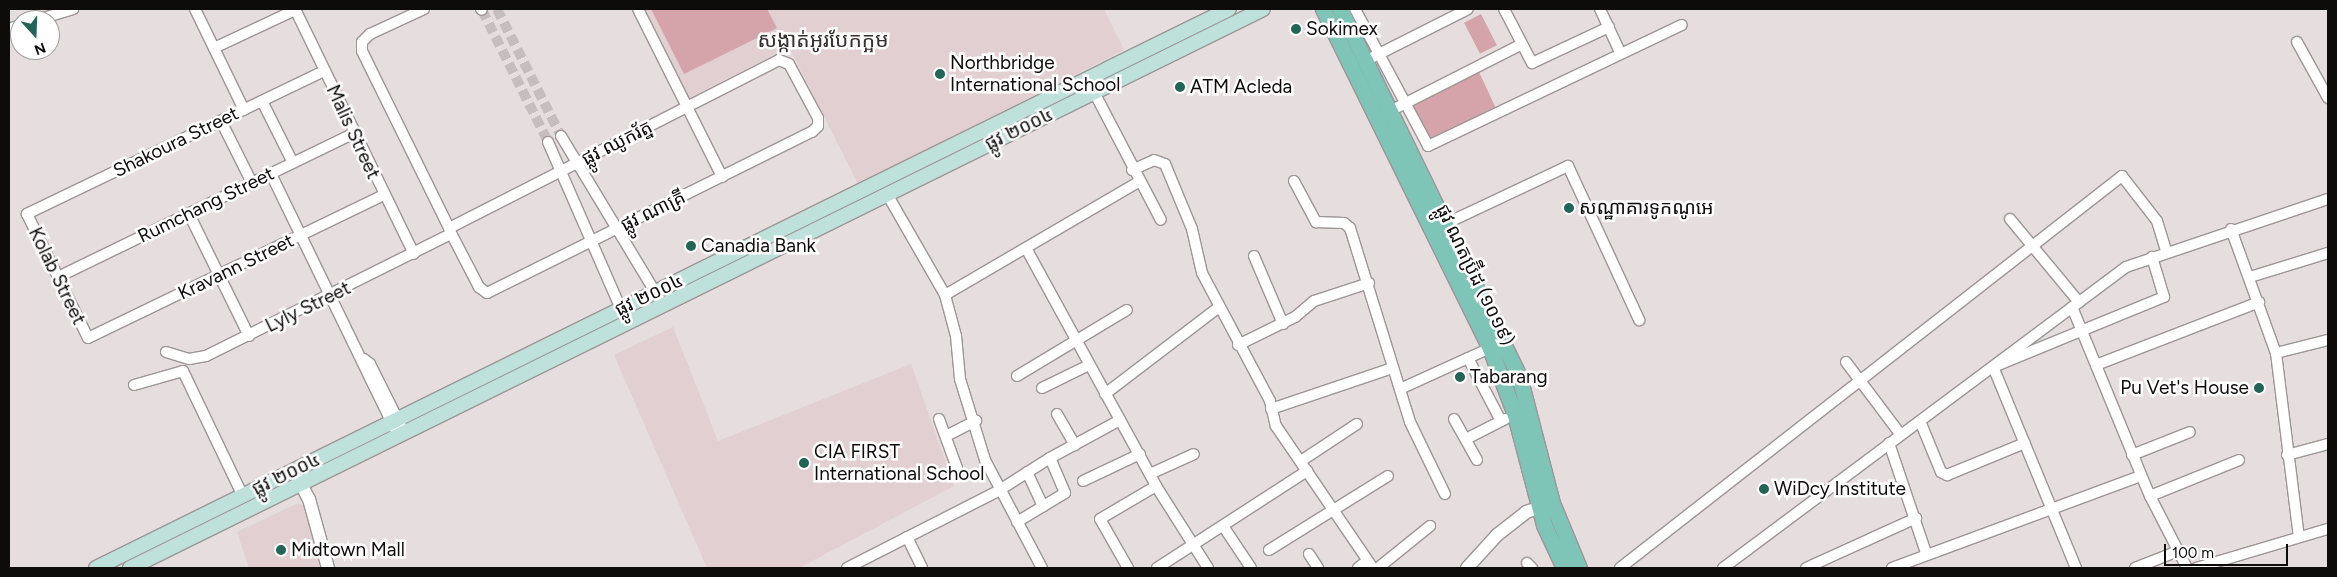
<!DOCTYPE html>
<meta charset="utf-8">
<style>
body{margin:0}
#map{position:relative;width:2337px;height:577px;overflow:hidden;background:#e6ddde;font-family:Figtree,"Noto Sans Khmer",sans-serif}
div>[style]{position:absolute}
.built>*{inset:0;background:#e1cfd1}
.green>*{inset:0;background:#d4a4aa;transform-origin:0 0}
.minor-tunnel>*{height:10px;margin-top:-5px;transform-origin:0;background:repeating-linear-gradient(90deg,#c6bebe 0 10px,transparent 0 15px)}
.roads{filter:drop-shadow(1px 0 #9d9596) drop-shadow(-1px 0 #9d9596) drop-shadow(0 1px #9d9596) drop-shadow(0 -1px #9d9596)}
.minor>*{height:10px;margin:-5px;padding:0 5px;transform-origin:5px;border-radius:5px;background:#fff}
.tertiary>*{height:12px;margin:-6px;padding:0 6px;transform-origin:6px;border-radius:6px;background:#fff}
.secondary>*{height:14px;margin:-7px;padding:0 7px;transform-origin:7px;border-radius:7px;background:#bee2db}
.primary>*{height:15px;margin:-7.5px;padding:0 7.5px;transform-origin:7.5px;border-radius:7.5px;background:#7ec5b7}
.dots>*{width:14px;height:14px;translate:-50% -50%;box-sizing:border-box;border:2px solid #fff;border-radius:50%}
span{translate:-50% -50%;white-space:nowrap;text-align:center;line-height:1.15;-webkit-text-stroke:5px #fff;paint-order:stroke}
.poi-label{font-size:19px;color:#0e0b0b}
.left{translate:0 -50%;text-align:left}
.right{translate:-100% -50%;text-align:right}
.street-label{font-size:19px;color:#0e0b0b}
.quarter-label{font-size:21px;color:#362e2f}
.frame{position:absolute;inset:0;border:10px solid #0e0b0b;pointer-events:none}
.north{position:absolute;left:10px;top:10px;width:50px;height:50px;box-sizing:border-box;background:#fff;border:1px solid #9f9d9d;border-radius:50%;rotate:160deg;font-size:14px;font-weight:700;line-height:20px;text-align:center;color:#0e0b0b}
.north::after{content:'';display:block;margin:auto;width:18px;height:22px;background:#216557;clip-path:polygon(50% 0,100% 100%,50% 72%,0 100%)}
.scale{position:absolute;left:2164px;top:544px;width:124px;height:22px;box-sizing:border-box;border:2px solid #0e0b0b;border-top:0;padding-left:6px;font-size:15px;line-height:18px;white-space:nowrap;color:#0e0b0b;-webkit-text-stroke:4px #fff;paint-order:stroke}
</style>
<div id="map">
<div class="built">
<i style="clip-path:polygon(645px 9px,1104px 9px,1124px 50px,858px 184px,789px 47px,689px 98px)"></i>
<i style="clip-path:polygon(673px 327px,718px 441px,911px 364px,954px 486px,799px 568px,707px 568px,614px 355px)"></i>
<i style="clip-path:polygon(296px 504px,306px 505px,323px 568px,249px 568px,237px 532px)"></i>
</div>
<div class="green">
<i style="clip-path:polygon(651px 9px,767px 9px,777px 28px,684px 74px)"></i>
<i style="left:1481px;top:14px;width:35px;height:19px;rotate:63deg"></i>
<i style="left:1479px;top:72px;width:44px;height:76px;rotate:65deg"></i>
</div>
<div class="minor-tunnel">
<i style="left:497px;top:9px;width:142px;rotate:63.3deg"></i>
<i style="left:482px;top:10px;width:148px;rotate:63.4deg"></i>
</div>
<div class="roads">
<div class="minor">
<i style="left:195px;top:9px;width:112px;rotate:64.1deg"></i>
<i style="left:295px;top:9px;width:272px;rotate:64.1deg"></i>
<i style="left:424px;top:9px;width:60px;rotate:155.2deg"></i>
<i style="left:370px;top:34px;width:11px;rotate:135deg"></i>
<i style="left:362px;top:42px;width:9px;rotate:90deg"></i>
<i style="left:362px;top:51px;width:197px;rotate:63.8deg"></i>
<i style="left:449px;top:228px;width:8px;rotate:67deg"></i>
<i style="left:452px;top:235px;width:59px;rotate:62.6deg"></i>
<i style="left:479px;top:287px;width:10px;rotate:37deg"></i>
<i style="left:487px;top:293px;width:363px;rotate:-26.4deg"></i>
<i style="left:812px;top:132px;width:8px;rotate:-45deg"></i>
<i style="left:818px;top:126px;width:8px;rotate:-90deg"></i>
<i style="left:818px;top:118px;width:61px;rotate:-118.2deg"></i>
<i style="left:789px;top:64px;width:11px;rotate:-158deg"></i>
<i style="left:779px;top:60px;width:370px;rotate:153deg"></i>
<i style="left:481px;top:9px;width:1px;rotate:45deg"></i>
<i style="left:638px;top:9px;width:188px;rotate:63.4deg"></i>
<i style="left:1355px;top:9px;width:155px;rotate:61.9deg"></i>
<i style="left:1428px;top:146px;width:281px;rotate:-25.5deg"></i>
<i style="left:1504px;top:9px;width:61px;rotate:62.6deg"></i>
<i style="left:1532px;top:63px;width:85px;rotate:-25.1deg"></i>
<i style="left:1600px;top:9px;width:47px;rotate:65.1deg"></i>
<i style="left:37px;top:20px;width:38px;rotate:-17deg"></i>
<i style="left:9px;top:29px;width:12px;rotate:-20deg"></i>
<i style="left:2297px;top:42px;width:64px;rotate:61deg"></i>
<i style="left:214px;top:48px;width:89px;rotate:-25.1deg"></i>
<i style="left:1373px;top:57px;width:106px;rotate:-26.8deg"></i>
<i style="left:324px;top:71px;width:330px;rotate:154.3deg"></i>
<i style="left:27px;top:214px;width:138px;rotate:63.8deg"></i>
<i style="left:88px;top:338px;width:329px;rotate:-25.8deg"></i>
<i style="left:1094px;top:92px;width:144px;rotate:62.4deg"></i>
<i style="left:262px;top:101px;width:69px;rotate:63.4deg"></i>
<i style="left:1398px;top:107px;width:137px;rotate:-26.9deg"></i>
<i style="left:221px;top:121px;width:69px;rotate:63.4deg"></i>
<i style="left:561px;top:136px;width:197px;rotate:58.9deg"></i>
<i style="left:548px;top:142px;width:197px;rotate:66.4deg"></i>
<i style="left:1132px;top:170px;width:24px;rotate:-24deg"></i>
<i style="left:1154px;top:160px;width:12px;rotate:20deg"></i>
<i style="left:1165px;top:164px;width:70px;rotate:67.4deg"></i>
<i style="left:1192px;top:229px;width:45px;rotate:77.2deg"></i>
<i style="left:1202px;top:273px;width:145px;rotate:62deg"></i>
<i style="left:1270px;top:401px;width:26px;rotate:77deg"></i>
<i style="left:1276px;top:426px;width:172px;rotate:55.7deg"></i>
<i style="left:271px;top:174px;width:291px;rotate:64.1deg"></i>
<i style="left:1294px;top:181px;width:47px;rotate:61.8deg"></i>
<i style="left:1316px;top:222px;width:28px;rotate:2deg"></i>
<i style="left:1344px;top:223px;width:8px;rotate:40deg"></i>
<i style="left:1350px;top:228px;width:203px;rotate:72.8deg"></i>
<i style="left:1410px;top:422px;width:80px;rotate:64.1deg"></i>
<i style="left:887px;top:194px;width:116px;rotate:60.1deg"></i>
<i style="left:945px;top:295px;width:42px;rotate:75deg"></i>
<i style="left:956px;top:336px;width:43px;rotate:84.7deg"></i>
<i style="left:960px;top:379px;width:85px;rotate:72.8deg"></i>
<i style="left:985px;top:460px;width:122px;rotate:62.2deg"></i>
<i style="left:189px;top:214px;width:136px;rotate:63.8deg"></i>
<i style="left:2010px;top:219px;width:108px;rotate:50.3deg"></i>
<i style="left:1445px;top:224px;width:136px;rotate:-25.2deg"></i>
<i style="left:1568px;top:166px;width:170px;rotate:65.2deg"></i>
<i style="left:2231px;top:229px;width:132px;rotate:70.1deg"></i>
<i style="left:2276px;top:353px;width:185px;rotate:82.9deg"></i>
<i style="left:1027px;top:250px;width:269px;rotate:61.3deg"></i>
<i style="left:1156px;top:486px;width:97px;rotate:57.6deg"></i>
<i style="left:1254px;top:256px;width:74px;rotate:66.9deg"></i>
<i style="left:58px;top:277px;width:329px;rotate:-25.9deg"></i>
<i style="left:2250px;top:277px;width:82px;rotate:-17.1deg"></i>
<i style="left:945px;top:295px;width:224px;rotate:-30.3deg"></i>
<i style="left:2072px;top:307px;width:204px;rotate:67.6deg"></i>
<i style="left:2150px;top:496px;width:81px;rotate:62.8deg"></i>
<i style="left:1238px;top:345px;width:64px;rotate:-26.2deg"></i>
<i style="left:1295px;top:317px;width:25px;rotate:-40deg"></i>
<i style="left:1314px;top:301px;width:58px;rotate:-18.1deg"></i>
<i style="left:166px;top:352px;width:24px;rotate:17deg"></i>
<i style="left:189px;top:359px;width:17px;rotate:-10deg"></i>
<i style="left:206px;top:356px;width:269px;rotate:-26.5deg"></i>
<i style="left:2276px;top:353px;width:54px;rotate:-14deg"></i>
<i style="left:1468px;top:358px;width:71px;rotate:62.4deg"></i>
<i style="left:364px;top:359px;width:8px;rotate:40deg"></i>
<i style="left:370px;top:364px;width:76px;rotate:63.4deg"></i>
<i style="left:1846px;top:362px;width:91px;rotate:53deg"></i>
<i style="left:2096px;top:365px;width:175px;rotate:-21.1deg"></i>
<i style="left:1017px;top:376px;width:128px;rotate:-31deg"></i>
<i style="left:134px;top:385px;width:51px;rotate:-15.9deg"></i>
<i style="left:183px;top:371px;width:139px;rotate:64.4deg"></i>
<i style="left:1042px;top:388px;width:52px;rotate:-26.1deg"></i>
<i style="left:1400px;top:389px;width:99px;rotate:-24.5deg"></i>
<i style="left:1105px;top:394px;width:143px;rotate:-37.3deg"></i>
<i style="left:1271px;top:409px;width:129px;rotate:-18.6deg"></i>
<i style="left:1057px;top:414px;width:36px;rotate:60deg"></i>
<i style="left:939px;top:419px;width:52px;rotate:69.8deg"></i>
<i style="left:1454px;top:419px;width:47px;rotate:60.7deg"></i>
<i style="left:1920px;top:421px;width:55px;rotate:67.6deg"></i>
<i style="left:1941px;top:472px;width:7px;rotate:27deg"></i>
<i style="left:1947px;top:475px;width:84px;rotate:-22.3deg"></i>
<i style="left:946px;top:436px;width:34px;rotate:-27deg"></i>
<i style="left:1466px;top:439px;width:44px;rotate:-27.1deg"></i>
<i style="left:1889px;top:443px;width:116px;rotate:71.4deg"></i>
<i style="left:2132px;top:455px;width:62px;rotate:-21.6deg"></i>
<i style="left:2287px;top:455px;width:42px;rotate:-15deg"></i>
<i style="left:1301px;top:461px;width:67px;rotate:-33.5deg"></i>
<i style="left:1027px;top:472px;width:38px;rotate:65deg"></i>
<i style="left:1150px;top:474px;width:48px;rotate:-24.4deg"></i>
<i style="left:1083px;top:481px;width:63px;rotate:-25.3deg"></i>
<i style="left:2150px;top:496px;width:96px;rotate:-22deg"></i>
<i style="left:1017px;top:522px;width:56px;rotate:-31.1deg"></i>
<i style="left:1065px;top:493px;width:38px;rotate:-113deg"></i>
<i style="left:1050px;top:458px;width:80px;rotate:-28.5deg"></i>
<i style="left:1223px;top:526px;width:50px;rotate:56.3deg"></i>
<i style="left:907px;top:537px;width:34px;rotate:64deg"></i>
<i style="left:1269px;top:550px;width:140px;rotate:-31.9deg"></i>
<i style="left:1309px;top:554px;width:17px;rotate:57deg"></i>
<i style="left:1527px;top:563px;width:7px;rotate:45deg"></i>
<i style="left:847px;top:568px;width:169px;rotate:-27deg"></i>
<i style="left:998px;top:491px;width:62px;rotate:-32.4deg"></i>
<i style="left:1128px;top:568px;width:56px;rotate:-119.7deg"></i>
<i style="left:1100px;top:519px;width:65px;rotate:-30.5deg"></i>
<i style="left:1157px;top:568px;width:179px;rotate:-32.9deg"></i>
<i style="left:1358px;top:568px;width:11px;rotate:-38deg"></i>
<i style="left:1378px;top:568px;width:67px;rotate:-38.9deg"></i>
<i style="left:1620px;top:568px;width:637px;rotate:-37.99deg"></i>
<i style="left:2122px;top:176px;width:57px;rotate:52.1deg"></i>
<i style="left:2157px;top:221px;width:30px;rotate:73deg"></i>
<i style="left:1723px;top:568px;width:503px;rotate:-36.76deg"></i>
<i style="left:2126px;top:267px;width:213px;rotate:-18.6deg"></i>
<i style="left:1806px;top:568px;width:121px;rotate:-24.4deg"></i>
<i style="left:1892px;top:568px;width:265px;rotate:-20.3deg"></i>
<i style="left:2076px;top:568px;width:217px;rotate:-112.4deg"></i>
<i style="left:1993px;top:367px;width:185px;rotate:-22.3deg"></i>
<i style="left:2164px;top:297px;width:42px;rotate:-106.7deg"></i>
<i style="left:2135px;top:568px;width:46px;rotate:-21.6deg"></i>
<i style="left:2196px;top:568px;width:138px;rotate:-16.5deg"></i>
</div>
<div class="tertiary">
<i style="left:294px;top:470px;width:33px;rotate:63deg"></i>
<i style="left:309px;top:499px;width:72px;rotate:74.6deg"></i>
<i style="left:1467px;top:568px;width:45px;rotate:-47.7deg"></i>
<i style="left:1497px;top:535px;width:37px;rotate:-38deg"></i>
<i style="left:1526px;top:512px;width:23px;rotate:-18deg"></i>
</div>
<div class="secondary">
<i style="left:96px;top:568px;width:1263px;rotate:-26.26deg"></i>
<i style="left:130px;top:568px;width:1263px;rotate:-26.26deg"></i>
</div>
<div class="primary">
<i style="left:1323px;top:9px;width:378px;rotate:63.8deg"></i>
<i style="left:1490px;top:348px;width:72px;rotate:69.5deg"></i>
<i style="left:1515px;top:415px;width:114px;rotate:75.2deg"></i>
<i style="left:1544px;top:525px;width:47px;rotate:65.1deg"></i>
<i style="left:1340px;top:9px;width:408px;rotate:64deg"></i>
<i style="left:1519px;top:376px;width:131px;rotate:75.4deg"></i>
<i style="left:1552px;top:503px;width:70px;rotate:67.4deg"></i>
</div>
</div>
<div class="dots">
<i style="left:1296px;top:29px;background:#216557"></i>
<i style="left:940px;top:74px;background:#216557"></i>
<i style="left:1180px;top:87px;background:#216557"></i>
<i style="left:1569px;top:208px;background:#216557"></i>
<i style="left:691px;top:246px;background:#216557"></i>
<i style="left:1460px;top:377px;background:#216557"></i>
<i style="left:2259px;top:388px;background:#216557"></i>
<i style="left:804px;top:463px;background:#216557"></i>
<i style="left:1764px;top:489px;background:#216557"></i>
<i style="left:281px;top:550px;background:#216557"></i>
</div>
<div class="poi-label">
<span class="left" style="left:1306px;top:29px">Sokimex</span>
<span class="left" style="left:950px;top:74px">Northbridge<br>International School</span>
<span class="left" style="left:1190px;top:87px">ATM Acleda</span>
<span class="left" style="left:1579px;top:208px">សណ្ឋាគារទូកណូអេ</span>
<span class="left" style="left:701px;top:246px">Canadia Bank</span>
<span class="left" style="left:1470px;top:377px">Tabarang</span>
<span class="right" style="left:2249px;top:388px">Pu Vet's House</span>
<span class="left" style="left:814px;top:463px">CIA FIRST<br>International School</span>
<span class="left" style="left:1774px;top:489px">WiDcy Institute</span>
<span class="left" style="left:291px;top:550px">Midtown Mall</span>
</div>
<div class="street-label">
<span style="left:1019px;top:129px;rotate:-26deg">ផ្លូវ ២០០៤</span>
<span style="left:353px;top:132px;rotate:65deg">Malis Street</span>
<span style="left:176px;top:142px;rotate:-26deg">Shakoura Street</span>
<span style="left:617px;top:143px;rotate:-27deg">ផ្លូវ ឈូករ័ត្ន</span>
<span style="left:206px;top:205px;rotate:-26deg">Rumchang Street</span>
<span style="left:653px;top:211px;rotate:-26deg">ផ្លូវ ណាគ្រី</span>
<span style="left:236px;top:267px;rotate:-26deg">Kravann Street</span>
<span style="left:1475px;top:275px;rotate:64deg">ផ្លូវ ណតប្រ៊ីដ (១០១៩)</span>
<span style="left:57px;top:276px;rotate:64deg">Kolab Street</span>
<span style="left:649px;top:295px;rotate:-26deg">ផ្លូវ ២០០៤</span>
<span style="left:308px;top:307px;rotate:-26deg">Lyly Street</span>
<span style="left:286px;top:474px;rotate:-26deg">ផ្លូវ ២០០៤</span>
</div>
<div class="quarter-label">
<span style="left:823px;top:40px">សង្កាត់អូរបែកក្អម</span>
</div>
<div class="frame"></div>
<div class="north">N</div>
<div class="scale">100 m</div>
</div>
